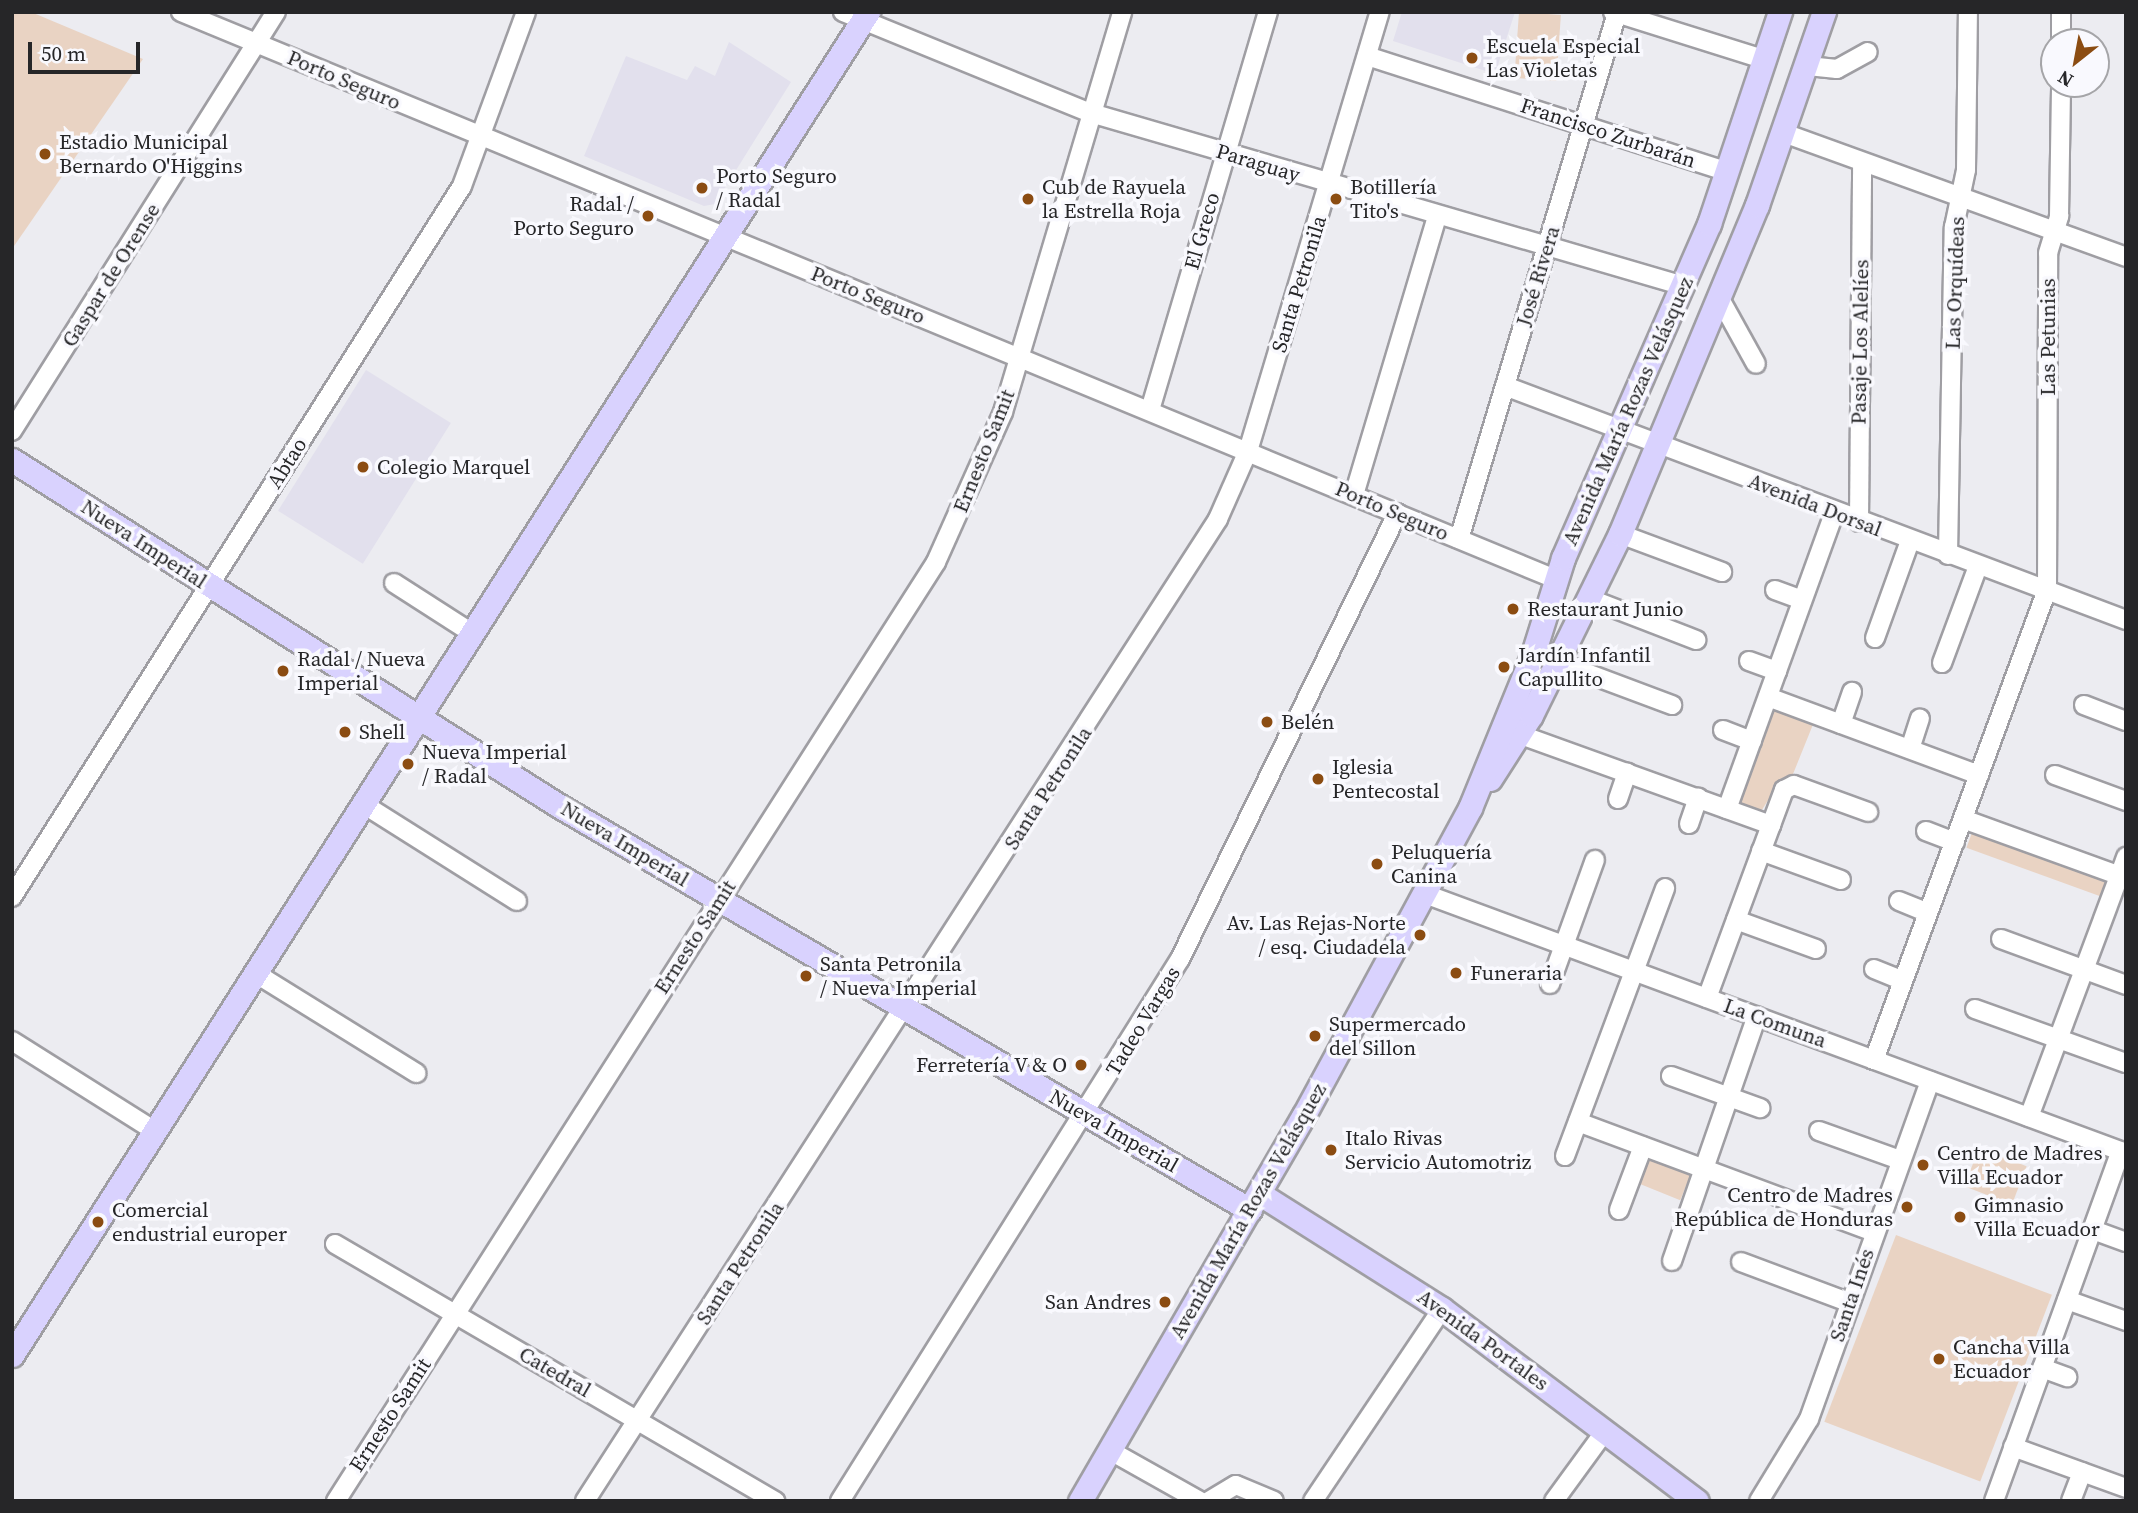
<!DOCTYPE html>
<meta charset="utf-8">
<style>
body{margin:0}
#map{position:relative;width:2138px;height:1513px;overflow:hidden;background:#ececf1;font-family:"Source Serif 4",serif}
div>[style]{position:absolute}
.built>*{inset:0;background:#e2e0ed;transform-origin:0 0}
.green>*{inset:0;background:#e9d3c3;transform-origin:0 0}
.roads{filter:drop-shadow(2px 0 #9f9ea3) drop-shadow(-2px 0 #9f9ea3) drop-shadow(0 2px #9f9ea3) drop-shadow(0 -2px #9f9ea3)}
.minor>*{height:18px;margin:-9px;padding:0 9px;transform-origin:9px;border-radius:9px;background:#fff}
.major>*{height:23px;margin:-11.5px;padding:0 11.5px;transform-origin:11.5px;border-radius:11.5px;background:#d9d2fe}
.dots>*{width:19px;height:19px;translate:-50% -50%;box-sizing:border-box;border:4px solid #f9f9fe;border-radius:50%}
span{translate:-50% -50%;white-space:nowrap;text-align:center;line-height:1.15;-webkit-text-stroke:7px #f9f9fe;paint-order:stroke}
.poi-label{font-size:21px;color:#262628}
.left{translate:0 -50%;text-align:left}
.right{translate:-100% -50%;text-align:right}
.street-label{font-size:21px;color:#262628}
.frame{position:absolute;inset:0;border:14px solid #262628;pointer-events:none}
.north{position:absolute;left:2040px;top:28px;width:70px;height:70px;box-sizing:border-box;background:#f9f9fe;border:2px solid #a5a5a8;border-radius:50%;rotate:211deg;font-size:19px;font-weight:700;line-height:28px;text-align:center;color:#262628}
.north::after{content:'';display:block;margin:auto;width:24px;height:32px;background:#8b4c12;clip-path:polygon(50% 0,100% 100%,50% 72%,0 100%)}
.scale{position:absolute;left:28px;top:42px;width:112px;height:32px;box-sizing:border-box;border:4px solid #262628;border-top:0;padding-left:9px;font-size:21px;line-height:24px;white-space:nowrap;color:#262628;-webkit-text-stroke:5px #f9f9fe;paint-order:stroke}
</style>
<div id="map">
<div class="built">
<i style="clip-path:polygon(1402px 12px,1515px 12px,1495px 74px,1393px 41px)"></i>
<i style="clip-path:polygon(729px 42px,791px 82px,715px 204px,704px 206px,584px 156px,626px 56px,687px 80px,695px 66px,715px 76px)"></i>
<i style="left:366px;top:370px;width:100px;height:166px;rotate:32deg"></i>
</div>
<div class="green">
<i style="clip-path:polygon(12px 12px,31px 12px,143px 59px,12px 249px)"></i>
<i style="left:1519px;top:12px;width:42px;height:66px;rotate:4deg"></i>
<i style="clip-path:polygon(1774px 707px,1814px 722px,1791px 779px,1782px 778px,1760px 813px,1737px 809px)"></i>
<i style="left:1974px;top:827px;width:146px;height:22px;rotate:20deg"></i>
<i style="left:1979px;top:1148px;width:51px;height:41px;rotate:21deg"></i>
<i style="left:1644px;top:1151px;width:52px;height:32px;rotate:22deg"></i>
<i style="left:1896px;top:1235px;width:167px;height:200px;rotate:21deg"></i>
</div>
<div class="roads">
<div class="minor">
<i style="left:181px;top:12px;width:1486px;rotate:22.42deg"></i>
<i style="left:843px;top:12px;width:268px;rotate:22.2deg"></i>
<i style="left:1091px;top:113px;width:618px;rotate:16.26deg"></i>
<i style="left:1613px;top:12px;width:160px;rotate:17.4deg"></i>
<i style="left:2061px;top:42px;width:30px;rotate:-90deg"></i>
<i style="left:1367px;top:56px;width:380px;rotate:17.8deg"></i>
<i style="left:1808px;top:66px;width:29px;rotate:6deg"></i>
<i style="left:1837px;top:69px;width:35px;rotate:-29deg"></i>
<i style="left:1784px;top:133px;width:364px;rotate:19.9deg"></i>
<i style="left:1720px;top:299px;width:74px;rotate:61deg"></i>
<i style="left:1505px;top:386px;width:664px;rotate:20.65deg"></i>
<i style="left:1150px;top:410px;width:415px;rotate:-73.5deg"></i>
<i style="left:12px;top:431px;width:495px;rotate:-57.8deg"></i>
<i style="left:1354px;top:495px;width:291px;rotate:-73.4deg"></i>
<i style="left:1859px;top:522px;width:360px;rotate:-89.5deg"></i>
<i style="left:1620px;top:534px;width:109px;rotate:20.4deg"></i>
<i style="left:1459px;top:539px;width:549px;rotate:-73.28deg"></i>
<i style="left:1948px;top:555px;width:328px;rotate:-89deg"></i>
<i style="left:1954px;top:227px;width:58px;rotate:-78.1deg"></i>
<i style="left:1966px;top:170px;width:158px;rotate:-89.3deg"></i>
<i style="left:394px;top:583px;width:93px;rotate:32.7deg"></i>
<i style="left:1775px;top:590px;width:29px;rotate:20deg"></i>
<i style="left:1590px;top:599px;width:114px;rotate:21.1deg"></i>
<i style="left:1875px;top:638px;width:103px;rotate:-70.2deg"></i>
<i style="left:1749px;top:661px;width:30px;rotate:20deg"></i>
<i style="left:1557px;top:662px;width:123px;rotate:20.5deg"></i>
<i style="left:1942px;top:663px;width:103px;rotate:-69.6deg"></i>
<i style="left:1768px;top:697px;width:225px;rotate:20.3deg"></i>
<i style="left:2084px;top:705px;width:45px;rotate:20.9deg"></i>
<i style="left:1841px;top:724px;width:34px;rotate:-71deg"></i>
<i style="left:1723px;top:730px;width:31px;rotate:21deg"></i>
<i style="left:1521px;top:735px;width:266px;rotate:19.8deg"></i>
<i style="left:1910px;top:749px;width:32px;rotate:-72deg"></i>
<i style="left:2055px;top:775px;width:76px;rotate:20.1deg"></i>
<i style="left:1618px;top:799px;width:28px;rotate:-71deg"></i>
<i style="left:363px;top:804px;width:182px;rotate:32.2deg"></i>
<i style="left:1727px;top:809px;width:315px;rotate:-70.1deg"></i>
<i style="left:1963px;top:819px;width:173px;rotate:19.9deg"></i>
<i style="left:1689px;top:824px;width:28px;rotate:-71deg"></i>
<i style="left:1926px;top:831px;width:31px;rotate:21deg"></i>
<i style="left:1761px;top:851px;width:85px;rotate:19.9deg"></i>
<i style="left:1425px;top:894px;width:747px;rotate:20.28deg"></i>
<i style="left:12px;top:897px;width:841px;rotate:-57.67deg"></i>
<i style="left:462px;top:186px;width:185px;rotate:-69.8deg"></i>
<i style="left:1899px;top:901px;width:31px;rotate:22deg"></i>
<i style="left:1736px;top:920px;width:85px;rotate:19.9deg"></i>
<i style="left:2001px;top:939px;width:133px;rotate:20.2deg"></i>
<i style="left:1874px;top:969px;width:31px;rotate:22deg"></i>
<i style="left:255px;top:973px;width:190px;rotate:31.8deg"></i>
<i style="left:1550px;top:984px;width:132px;rotate:-70.1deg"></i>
<i style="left:1707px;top:998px;width:222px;rotate:-69.7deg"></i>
<i style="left:1784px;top:790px;width:11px;rotate:-27deg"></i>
<i style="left:1794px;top:785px;width:79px;rotate:20deg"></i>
<i style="left:1975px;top:1009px;width:160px;rotate:19.7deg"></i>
<i style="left:12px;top:1041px;width:169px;rotate:32.2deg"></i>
<i style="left:1874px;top:1060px;width:500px;rotate:-69.8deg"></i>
<i style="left:2047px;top:591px;width:338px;rotate:-89.8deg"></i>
<i style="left:2048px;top:253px;width:39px;rotate:-73deg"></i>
<i style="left:2059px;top:216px;width:132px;rotate:-89.1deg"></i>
<i style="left:1671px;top:1076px;width:95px;rotate:19.8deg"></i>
<i style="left:2029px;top:1117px;width:278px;rotate:-69.5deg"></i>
<i style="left:1578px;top:1122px;width:316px;rotate:20.4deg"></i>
<i style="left:1819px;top:1131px;width:86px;rotate:19.7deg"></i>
<i style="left:1565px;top:1156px;width:286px;rotate:-69.5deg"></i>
<i style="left:1619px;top:1210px;width:68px;rotate:-69.4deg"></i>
<i style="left:2093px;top:1230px;width:35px;rotate:20deg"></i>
<i style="left:335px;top:1244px;width:510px;rotate:30.29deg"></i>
<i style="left:1672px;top:1261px;width:259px;rotate:-70.9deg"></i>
<i style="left:1741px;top:1262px;width:114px;rotate:20.5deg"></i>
<i style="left:2067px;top:1300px;width:63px;rotate:19.6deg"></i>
<i style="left:2042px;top:1368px;width:27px;rotate:20deg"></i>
<i style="left:2013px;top:1447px;width:120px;rotate:19.9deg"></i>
<i style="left:1109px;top:1450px;width:104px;rotate:29.3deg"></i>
<i style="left:336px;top:1501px;width:1114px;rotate:-57.42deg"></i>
<i style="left:936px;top:562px;width:164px;rotate:-65.9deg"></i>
<i style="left:1003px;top:412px;width:417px;rotate:-73.4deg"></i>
<i style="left:585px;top:1501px;width:1168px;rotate:-57.19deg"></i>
<i style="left:1218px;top:519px;width:74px;rotate:-66.2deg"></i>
<i style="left:1248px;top:451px;width:458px;rotate:-73.3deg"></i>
<i style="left:840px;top:1501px;width:640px;rotate:-57.9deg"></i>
<i style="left:1180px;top:959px;width:496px;rotate:-64deg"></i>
<i style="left:1209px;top:1501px;width:31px;rotate:-31deg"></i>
<i style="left:1236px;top:1485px;width:41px;rotate:22.8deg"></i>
<i style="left:1313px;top:1501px;width:231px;rotate:-56.1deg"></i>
<i style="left:1554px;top:1501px;width:87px;rotate:-53.9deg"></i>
<i style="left:1759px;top:1501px;width:96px;rotate:-58.6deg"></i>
<i style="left:1809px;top:1419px;width:359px;rotate:-70.3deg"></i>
<i style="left:1994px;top:1501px;width:372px;rotate:-70.1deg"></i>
<i style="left:2071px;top:1501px;width:31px;rotate:-69deg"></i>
</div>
<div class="major">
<i style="left:12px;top:460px;width:649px;rotate:32.3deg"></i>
<i style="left:561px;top:807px;width:798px;rotate:30.32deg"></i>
<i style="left:1490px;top:779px;width:76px;rotate:-57.4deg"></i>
<i style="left:1531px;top:715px;width:202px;rotate:-63.8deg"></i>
<i style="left:1620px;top:534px;width:356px;rotate:-67.4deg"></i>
<i style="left:1757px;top:205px;width:204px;rotate:-70.9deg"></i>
<i style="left:1260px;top:1194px;width:215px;rotate:32.3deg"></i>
<i style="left:1442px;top:1309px;width:319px;rotate:37deg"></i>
<i style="left:12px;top:1355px;width:1593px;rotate:-57.49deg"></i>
<i style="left:1080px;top:1501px;width:446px;rotate:-59.9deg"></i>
<i style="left:1304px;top:1115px;width:349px;rotate:-61.6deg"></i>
<i style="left:1470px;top:808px;width:166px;rotate:-67.8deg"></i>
<i style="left:1533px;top:654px;width:101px;rotate:-72.6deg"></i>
<i style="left:1563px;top:558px;width:365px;rotate:-66.4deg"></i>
<i style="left:1709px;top:224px;width:224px;rotate:-71.5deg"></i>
</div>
</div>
<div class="dots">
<i style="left:1472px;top:58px;background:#8b4c12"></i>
<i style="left:45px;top:154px;background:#8b4c12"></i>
<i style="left:702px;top:188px;background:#8b4c12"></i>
<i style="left:1028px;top:199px;background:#8b4c12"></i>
<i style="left:1336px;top:199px;background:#8b4c12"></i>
<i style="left:648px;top:216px;background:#8b4c12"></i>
<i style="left:363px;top:467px;background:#8b4c12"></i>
<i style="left:1513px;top:609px;background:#8b4c12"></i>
<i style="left:1504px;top:667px;background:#8b4c12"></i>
<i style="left:283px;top:671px;background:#8b4c12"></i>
<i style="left:1267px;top:722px;background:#8b4c12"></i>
<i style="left:345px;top:732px;background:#8b4c12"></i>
<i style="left:408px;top:764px;background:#8b4c12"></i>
<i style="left:1318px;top:779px;background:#8b4c12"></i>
<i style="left:1377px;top:864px;background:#8b4c12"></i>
<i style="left:1420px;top:935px;background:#8b4c12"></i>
<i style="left:1456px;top:973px;background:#8b4c12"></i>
<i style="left:806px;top:976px;background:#8b4c12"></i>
<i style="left:1315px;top:1036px;background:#8b4c12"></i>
<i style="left:1081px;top:1065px;background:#8b4c12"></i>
<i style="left:1331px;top:1150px;background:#8b4c12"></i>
<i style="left:1923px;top:1165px;background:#8b4c12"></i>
<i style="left:1907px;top:1207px;background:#8b4c12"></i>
<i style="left:1960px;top:1217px;background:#8b4c12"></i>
<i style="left:98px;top:1222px;background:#8b4c12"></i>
<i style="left:1165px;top:1302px;background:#8b4c12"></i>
<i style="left:1939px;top:1359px;background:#8b4c12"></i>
</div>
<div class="poi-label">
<span class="left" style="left:1486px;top:58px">Escuela Especial<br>Las Violetas</span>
<span class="left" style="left:59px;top:154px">Estadio Municipal<br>Bernardo O'Higgins</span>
<span class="left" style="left:716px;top:188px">Porto Seguro<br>/ Radal</span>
<span class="left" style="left:1042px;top:199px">Cub de Rayuela<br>la Estrella Roja</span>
<span class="left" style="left:1350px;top:199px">Botillería<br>Tito's</span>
<span class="right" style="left:634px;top:216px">Radal /<br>Porto Seguro</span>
<span class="left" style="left:377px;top:467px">Colegio Marquel</span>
<span class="left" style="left:1527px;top:609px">Restaurant Junio</span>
<span class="left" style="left:1518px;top:667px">Jardín Infantil<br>Capullito</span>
<span class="left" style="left:297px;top:671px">Radal / Nueva<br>Imperial</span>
<span class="left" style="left:1281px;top:722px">Belén</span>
<span class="left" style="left:359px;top:732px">Shell</span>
<span class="left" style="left:422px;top:764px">Nueva Imperial<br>/ Radal</span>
<span class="left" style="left:1332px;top:779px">Iglesia<br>Pentecostal</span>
<span class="left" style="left:1391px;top:864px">Peluquería<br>Canina</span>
<span class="right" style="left:1406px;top:935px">Av. Las Rejas-Norte<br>/ esq. Ciudadela</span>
<span class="left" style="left:820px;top:976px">Santa Petronila<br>/ Nueva Imperial</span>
<span class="left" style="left:1470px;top:973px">Funeraria</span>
<span class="left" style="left:1329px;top:1036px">Supermercado<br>del Sillon</span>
<span class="right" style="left:1067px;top:1065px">Ferretería V &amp; O</span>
<span class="left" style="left:1345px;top:1150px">Italo Rivas<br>Servicio Automotriz</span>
<span class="left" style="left:1937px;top:1165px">Centro de Madres<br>Villa Ecuador</span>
<span class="right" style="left:1893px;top:1207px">Centro de Madres<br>República de Honduras</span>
<span class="left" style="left:1974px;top:1217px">Gimnasio<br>Villa Ecuador</span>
<span class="left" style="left:112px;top:1222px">Comercial<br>endustrial europer</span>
<span class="right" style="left:1151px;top:1302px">San Andres</span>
<span class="left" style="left:1953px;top:1359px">Cancha Villa<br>Ecuador</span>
</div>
<div class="street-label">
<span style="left:344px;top:80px;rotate:23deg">Porto Seguro</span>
<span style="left:1608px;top:133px;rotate:18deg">Francisco Zurbarán</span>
<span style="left:1258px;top:163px;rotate:17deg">Paraguay</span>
<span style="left:1202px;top:231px;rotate:-74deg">El Greco</span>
<span style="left:111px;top:275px;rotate:-58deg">Gaspar de Orense</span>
<span style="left:1538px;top:276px;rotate:-73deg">José Rivera</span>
<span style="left:1955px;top:283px;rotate:-88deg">Las Orquídeas</span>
<span style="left:1299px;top:284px;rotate:-73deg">Santa Petronila</span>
<span style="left:868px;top:295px;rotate:22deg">Porto Seguro</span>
<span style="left:2048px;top:337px;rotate:-90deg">Las Petunias</span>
<span style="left:1860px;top:342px;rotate:-89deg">Pasaje Los Alelíes</span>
<span style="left:1628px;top:411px;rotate:-66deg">Avenida María Rozas Velásquez</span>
<span style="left:984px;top:451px;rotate:-68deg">Ernesto Samit</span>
<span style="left:287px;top:463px;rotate:-58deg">Abtao</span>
<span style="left:1815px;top:505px;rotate:21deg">Avenida Dorsal</span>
<span style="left:1392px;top:511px;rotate:23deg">Porto Seguro</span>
<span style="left:144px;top:544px;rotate:33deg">Nueva Imperial</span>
<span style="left:1048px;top:788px;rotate:-57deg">Santa Petronila</span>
<span style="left:625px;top:844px;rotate:31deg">Nueva Imperial</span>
<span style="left:695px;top:937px;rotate:-57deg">Ernesto Samit</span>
<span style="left:1143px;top:1021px;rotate:-59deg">Tadeo Vargas</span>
<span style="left:1775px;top:1023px;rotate:20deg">La Comuna</span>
<span style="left:1114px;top:1131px;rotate:30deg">Nueva Imperial</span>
<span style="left:1248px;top:1211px;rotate:-60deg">Avenida María Rozas Velásquez</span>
<span style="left:740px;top:1263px;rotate:-57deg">Santa Petronila</span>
<span style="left:1852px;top:1295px;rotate:-71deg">Santa Inés</span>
<span style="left:1483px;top:1340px;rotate:36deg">Avenida Portales</span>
<span style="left:555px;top:1372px;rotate:30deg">Catedral</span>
<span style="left:390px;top:1415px;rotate:-57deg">Ernesto Samit</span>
</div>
<div class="frame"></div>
<div class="north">N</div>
<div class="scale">50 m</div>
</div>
